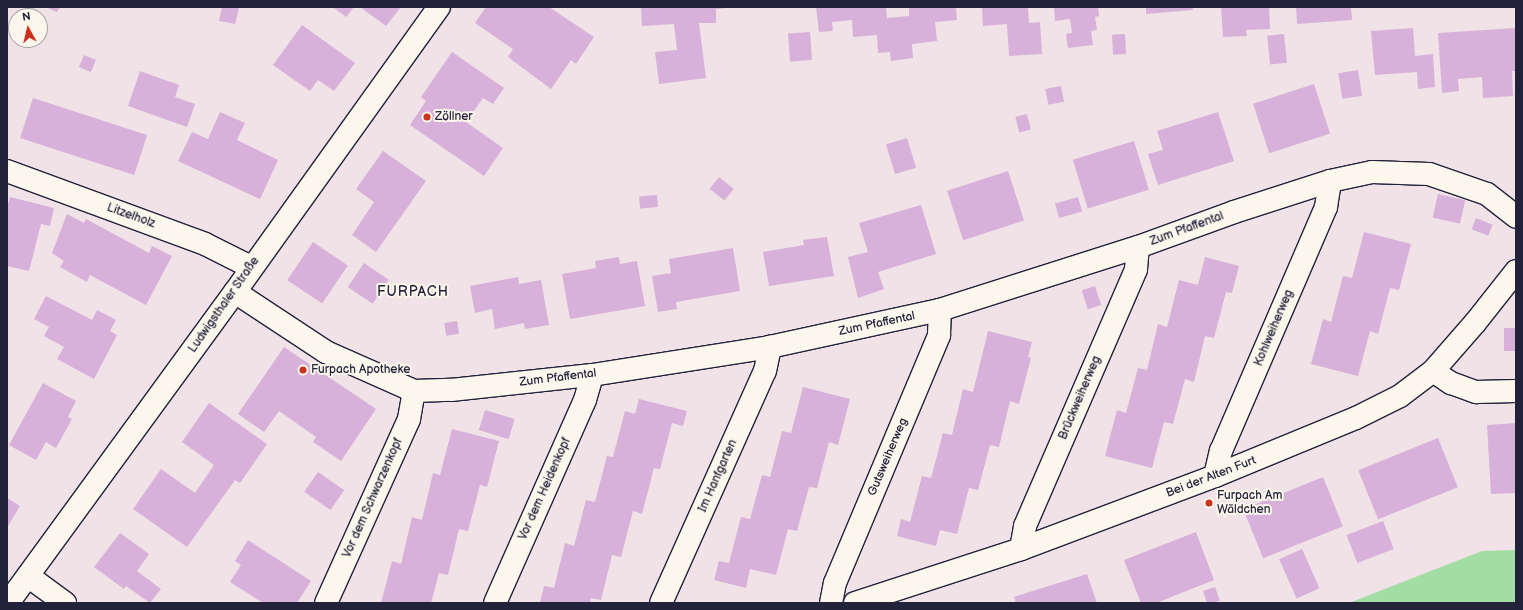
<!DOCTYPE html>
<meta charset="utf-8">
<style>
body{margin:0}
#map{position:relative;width:1523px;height:610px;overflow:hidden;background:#f0e2e6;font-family:"Balsamiq Sans",sans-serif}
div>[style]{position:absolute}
.green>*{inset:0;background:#a2dda3}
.building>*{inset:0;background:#d7b1d9;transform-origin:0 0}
.roads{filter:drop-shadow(1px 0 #22223b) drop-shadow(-1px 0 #22223b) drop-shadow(0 1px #22223b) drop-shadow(0 -1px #22223b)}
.minor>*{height:22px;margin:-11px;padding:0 11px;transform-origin:11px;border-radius:11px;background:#fbf7ec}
.tertiary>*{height:22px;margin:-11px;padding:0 11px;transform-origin:11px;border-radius:11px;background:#fbf7ec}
.dots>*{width:11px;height:11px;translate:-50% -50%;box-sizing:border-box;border:2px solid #fbf7ec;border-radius:50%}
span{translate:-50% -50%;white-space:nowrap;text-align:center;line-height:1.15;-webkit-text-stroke:4px #fbf7ec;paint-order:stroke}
.poi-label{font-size:12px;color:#22223b}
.left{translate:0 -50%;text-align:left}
.street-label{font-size:12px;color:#22223b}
.quarter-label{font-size:14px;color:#22223b;letter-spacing:1px}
.frame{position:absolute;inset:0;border:8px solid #22223b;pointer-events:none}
.north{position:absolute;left:8px;top:8px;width:40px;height:40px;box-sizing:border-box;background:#fbf7ec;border:1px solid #a4a2a5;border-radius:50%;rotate:352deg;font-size:11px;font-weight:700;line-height:16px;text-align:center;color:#22223b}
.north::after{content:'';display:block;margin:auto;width:14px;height:18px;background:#c8321e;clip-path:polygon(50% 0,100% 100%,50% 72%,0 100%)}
</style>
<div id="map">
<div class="green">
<i style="clip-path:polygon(1516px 550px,1516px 603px,1349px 603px,1482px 551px)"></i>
</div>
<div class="building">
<i style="clip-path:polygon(45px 7px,60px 7px,57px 12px)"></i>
<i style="clip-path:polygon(222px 7px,239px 8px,235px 24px,219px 21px)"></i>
<i style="clip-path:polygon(333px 7px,354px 7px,346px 17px)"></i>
<i style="clip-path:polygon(360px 7px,401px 7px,386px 26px)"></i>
<i style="clip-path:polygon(486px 7px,549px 7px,594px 37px,576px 64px,571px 60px,551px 89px,508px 57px,513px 49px,475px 23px)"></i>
<i style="clip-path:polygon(641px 7px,736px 7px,716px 9px,716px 23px,699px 23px,706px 78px,659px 84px,655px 52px,677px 50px,674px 24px,642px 26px)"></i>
<i style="clip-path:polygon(816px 7px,886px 7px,887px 18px,909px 16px,909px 7px,956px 7px,957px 20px,935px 22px,937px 41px,912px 44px,913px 58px,891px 61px,890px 52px,878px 53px,877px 35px,853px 37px,852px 20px,832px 22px,833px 31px,819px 32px)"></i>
<i style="clip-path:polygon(982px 7px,1028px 7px,1029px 23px,1040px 22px,1042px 54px,1009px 56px,1007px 24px,983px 26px)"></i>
<i style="clip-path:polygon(1054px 7px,1098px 7px,1099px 16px,1095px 17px,1097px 30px,1091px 31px,1093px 45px,1068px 48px,1066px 34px,1072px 33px,1070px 19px,1055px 21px)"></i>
<i style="clip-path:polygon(1146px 7px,1192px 7px,1193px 10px,1146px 14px)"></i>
<i style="clip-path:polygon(1221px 7px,1269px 7px,1270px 29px,1246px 30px,1247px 36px,1223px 37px)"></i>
<i style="clip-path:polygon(1296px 7px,1351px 7px,1352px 20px,1297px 24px)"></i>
<i style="clip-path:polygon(302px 25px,355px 63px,334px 91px,318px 80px,310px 91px,273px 65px)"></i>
<i style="clip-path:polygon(1413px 28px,1415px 56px,1433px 54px,1435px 87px,1418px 89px,1417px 72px,1375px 75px,1371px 31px)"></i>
<i style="clip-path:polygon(1516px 28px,1516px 71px,1512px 71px,1513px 96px,1483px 98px,1482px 77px,1458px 79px,1459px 91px,1442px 93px,1438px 33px)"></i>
<i style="left:810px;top:32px;width:28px;height:22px;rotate:86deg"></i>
<i style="left:1125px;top:34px;width:20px;height:13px;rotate:87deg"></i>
<i style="left:1284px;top:34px;width:29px;height:17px;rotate:84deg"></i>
<i style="clip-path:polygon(452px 52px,504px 88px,493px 104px,483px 98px,466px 122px,503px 148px,484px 176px,410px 125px,426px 101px,421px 97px)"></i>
<i style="left:84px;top:55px;width:13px;height:13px;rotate:23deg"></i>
<i style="left:1358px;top:70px;width:26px;height:20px;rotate:81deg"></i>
<i style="clip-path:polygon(140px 71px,179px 85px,175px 97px,195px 104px,187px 127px,128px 106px)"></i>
<i style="left:1314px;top:84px;width:52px;height:64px;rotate:72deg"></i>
<i style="left:1061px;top:86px;width:16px;height:16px;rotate:79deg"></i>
<i style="left:33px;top:98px;width:120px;height:42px;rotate:18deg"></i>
<i style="clip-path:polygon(220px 112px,245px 123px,237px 140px,278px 160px,260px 199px,178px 161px,192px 132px,208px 139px)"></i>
<i style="clip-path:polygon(1218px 112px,1234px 161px,1158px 185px,1148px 154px,1163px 150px,1157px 131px)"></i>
<i style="left:1027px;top:114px;width:16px;height:12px;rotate:76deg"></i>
<i style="left:907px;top:138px;width:31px;height:22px;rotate:73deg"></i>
<i style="left:1134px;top:141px;width:51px;height:64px;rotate:73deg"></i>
<i style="clip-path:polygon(383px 151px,426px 181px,376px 252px,352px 235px,374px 202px,356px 189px)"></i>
<i style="left:1008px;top:171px;width:52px;height:64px;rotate:72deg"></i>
<i style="left:719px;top:177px;width:19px;height:15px;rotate:39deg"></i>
<i style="left:1438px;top:194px;width:28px;height:24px;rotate:13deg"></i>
<i style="left:657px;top:195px;width:12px;height:18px;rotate:85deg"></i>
<i style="clip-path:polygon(10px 197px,54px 208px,50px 226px,41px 224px,29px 271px,7px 266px,7px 208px)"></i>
<i style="left:1078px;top:197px;width:15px;height:24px;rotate:74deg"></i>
<i style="clip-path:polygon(921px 205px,936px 254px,878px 272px,884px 289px,858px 298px,848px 257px,868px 252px,859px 223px)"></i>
<i style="clip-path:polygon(67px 214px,84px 223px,86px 219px,149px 253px,152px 246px,172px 256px,146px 305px,90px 275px,87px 282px,60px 267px,64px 261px,52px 253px)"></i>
<i style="left:1476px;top:218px;width:18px;height:12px;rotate:22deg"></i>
<i style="clip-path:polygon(1364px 232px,1411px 244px,1399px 290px,1390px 288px,1378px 334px,1370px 331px,1358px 376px,1311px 364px,1323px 319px,1331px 322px,1343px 276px,1352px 278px)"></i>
<i style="clip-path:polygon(827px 237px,834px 276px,769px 286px,763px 252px,804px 245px,803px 240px)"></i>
<i style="left:313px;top:242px;width:42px;height:46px;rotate:34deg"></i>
<i style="clip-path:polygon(733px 248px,740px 291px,676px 302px,677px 309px,658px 312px,652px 276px,671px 273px,669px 259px)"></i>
<i style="clip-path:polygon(619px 257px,620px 264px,637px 261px,645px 306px,570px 319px,562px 274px,596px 268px,595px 261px)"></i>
<i style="clip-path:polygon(1205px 257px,1239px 266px,1232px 293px,1226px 292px,1214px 338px,1205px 336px,1194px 382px,1185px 379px,1173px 424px,1164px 422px,1152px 468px,1105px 456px,1117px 410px,1126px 413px,1138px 368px,1147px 370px,1158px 324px,1167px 327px,1179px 280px,1198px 285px)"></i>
<i style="left:364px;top:263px;width:30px;height:29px;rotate:34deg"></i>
<i style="clip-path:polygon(518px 277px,519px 284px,541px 280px,549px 325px,525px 329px,524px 323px,495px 329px,492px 309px,475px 313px,470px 286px)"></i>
<i style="left:1095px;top:286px;width:20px;height:14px;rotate:72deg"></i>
<i style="clip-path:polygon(46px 296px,92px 320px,97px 310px,116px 320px,110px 331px,117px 335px,94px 379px,57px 359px,64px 347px,44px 336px,49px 327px,34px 319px)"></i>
<i style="left:457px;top:321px;width:13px;height:13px;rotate:81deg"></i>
<i style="left:1516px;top:328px;width:23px;height:12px;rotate:90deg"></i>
<i style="clip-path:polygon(988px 331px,1032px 342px,1028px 357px,1031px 358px,1019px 404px,1010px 401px,999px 447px,990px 445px,978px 490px,969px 488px,957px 534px,940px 530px,936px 546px,897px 536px,901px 519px,910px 522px,922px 476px,931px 478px,943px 433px,952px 435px,963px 389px,973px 392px)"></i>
<i style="clip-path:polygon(284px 347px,376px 409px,341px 461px,313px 442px,316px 437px,279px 411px,264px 432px,238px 414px)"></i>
<i style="clip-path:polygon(43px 383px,76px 401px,68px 417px,72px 419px,56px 448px,46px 442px,36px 460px,9px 445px)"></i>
<i style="clip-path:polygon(803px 387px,850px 399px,838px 445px,829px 442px,817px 488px,809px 487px,797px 531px,788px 529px,776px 575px,750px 569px,746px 588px,714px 580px,719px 561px,729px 563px,741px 517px,750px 519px,762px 475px,770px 477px,782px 431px,791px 433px)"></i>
<i style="clip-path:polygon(639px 399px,687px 411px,683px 426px,672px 423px,660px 469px,654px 468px,642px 514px,633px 511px,621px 557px,612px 555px,601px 600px,591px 598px,590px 603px,540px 603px,544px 586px,554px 588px,565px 543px,574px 546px,586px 500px,595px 502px,607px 456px,613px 457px,625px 411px,635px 414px)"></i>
<i style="clip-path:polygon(209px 403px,267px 444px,240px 483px,235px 480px,187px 547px,133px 509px,161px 469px,195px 493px,214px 465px,182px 442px)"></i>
<i style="left:485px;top:410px;width:31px;height:21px;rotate:17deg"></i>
<i style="clip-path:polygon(1516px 423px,1516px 493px,1491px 494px,1487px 425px)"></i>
<i style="clip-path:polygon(452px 429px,499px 441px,487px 487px,480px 485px,468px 531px,459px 529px,448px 575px,439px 573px,431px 603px,381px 603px,392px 561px,401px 564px,412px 517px,422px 520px,433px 473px,440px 475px)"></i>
<i style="left:1438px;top:438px;width:53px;height:86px;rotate:68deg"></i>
<i style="left:318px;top:472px;width:32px;height:24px;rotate:35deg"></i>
<i style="left:1323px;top:477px;width:53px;height:86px;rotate:68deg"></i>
<i style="clip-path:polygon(7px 498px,20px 506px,7px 528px)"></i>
<i style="left:1383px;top:521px;width:30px;height:39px;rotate:69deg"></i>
<i style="clip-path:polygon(1196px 532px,1214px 580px,1156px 603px,1141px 603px,1124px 560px)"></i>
<i style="clip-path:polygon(120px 533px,149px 554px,137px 571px,161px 589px,150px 603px,126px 586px,124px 589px,94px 567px)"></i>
<i style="clip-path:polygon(248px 540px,311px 581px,297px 603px,263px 603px,230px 582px,241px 565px,235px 561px)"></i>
<i style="left:1302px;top:549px;width:43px;height:25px;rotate:66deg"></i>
<i style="clip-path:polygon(1087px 574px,1097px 603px,1016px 603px,1014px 597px)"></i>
<i style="clip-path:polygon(1215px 587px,1220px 601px,1207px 603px,1203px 591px)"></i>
</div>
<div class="roads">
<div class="minor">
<i style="left:7px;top:171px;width:211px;rotate:20.2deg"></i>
<i style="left:205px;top:244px;width:51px;rotate:26.6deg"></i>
<i style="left:235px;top:292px;width:109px;rotate:33.4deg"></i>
<i style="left:326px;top:352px;width:96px;rotate:23.9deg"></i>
<i style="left:414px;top:391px;width:37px;rotate:-2deg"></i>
<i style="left:451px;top:390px;width:142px;rotate:-6.1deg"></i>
<i style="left:592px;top:375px;width:180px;rotate:-8.9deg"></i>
<i style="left:770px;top:347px;width:174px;rotate:-12.3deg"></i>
<i style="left:940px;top:310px;width:208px;rotate:-17.7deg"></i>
<i style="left:1138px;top:247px;width:102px;rotate:-20deg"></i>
<i style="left:1234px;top:212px;width:101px;rotate:-17.9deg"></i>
<i style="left:1330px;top:181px;width:43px;rotate:-12.1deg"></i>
<i style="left:1372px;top:172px;width:57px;rotate:2deg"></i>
<i style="left:1429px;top:174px;width:61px;rotate:19deg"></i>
<i style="left:1487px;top:194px;width:37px;rotate:38deg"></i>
<i style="left:1433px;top:371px;width:22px;rotate:34deg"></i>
<i style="left:1451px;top:383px;width:27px;rotate:20deg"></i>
<i style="left:1476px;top:392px;width:40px;rotate:-1.4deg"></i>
<i style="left:1215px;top:476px;width:26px;rotate:-77deg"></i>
<i style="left:1221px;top:451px;width:266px;rotate:-66.7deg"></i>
<i style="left:1326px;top:207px;width:26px;rotate:-81deg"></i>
<i style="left:1021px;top:549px;width:23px;rotate:-80deg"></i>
<i style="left:1025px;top:526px;width:280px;rotate:-66.6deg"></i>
<i style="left:1136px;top:269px;width:22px;rotate:-85deg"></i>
<i style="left:28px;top:576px;width:46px;rotate:36.1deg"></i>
<i style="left:326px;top:603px;width:202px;rotate:-65.7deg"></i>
<i style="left:409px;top:419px;width:28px;rotate:-80deg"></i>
<i style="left:495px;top:603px;width:222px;rotate:-66.1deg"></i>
<i style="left:585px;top:400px;width:26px;rotate:-74deg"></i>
<i style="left:661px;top:603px;width:254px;rotate:-65.9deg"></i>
<i style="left:765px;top:371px;width:25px;rotate:-78deg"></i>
<i style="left:831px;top:603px;width:20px;rotate:-79deg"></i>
<i style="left:835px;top:583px;width:269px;rotate:-67.2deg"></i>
<i style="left:939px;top:335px;width:25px;rotate:-88deg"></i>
<i style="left:855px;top:603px;width:175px;rotate:-18deg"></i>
<i style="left:1021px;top:549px;width:207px;rotate:-20.6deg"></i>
<i style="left:1215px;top:476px;width:152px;rotate:-22.4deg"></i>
<i style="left:1356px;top:418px;width:49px;rotate:-26.6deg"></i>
<i style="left:1400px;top:396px;width:41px;rotate:-37.1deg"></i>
<i style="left:1433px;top:371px;width:64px;rotate:-48.8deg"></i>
<i style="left:1475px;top:323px;width:66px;rotate:-51.7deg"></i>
</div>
<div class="tertiary">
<i style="left:8px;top:603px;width:385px;rotate:-53.9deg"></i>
<i style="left:235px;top:292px;width:350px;rotate:-54.4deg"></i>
</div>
</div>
<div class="dots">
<i style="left:427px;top:117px;background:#c8321e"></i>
<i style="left:303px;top:370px;background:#c8321e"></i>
<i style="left:1209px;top:503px;background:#c8321e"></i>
</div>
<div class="poi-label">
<span class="left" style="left:435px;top:117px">Zöllner</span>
<span class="left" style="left:311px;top:370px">Furpach Apotheke</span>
<span class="left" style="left:1217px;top:503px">Furpach Am<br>Wäldchen</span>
</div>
<div class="street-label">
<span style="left:131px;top:216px;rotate:20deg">Litzelholz</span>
<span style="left:1187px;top:229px;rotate:-20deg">Zum Pfaffental</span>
<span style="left:224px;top:305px;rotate:-55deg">Ludwigsthaler Straße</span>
<span style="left:877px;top:324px;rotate:-12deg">Zum Pfaffental</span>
<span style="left:1274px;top:328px;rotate:-67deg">Kohlweiherweg</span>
<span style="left:558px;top:378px;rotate:-7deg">Zum Pfaffental</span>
<span style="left:1080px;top:398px;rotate:-67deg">Brückweiherweg</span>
<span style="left:888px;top:457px;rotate:-67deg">Gutsweiherweg</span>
<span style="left:718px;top:476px;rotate:-66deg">Im Hanfgarten</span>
<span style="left:1211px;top:477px;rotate:-21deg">Bei der Alten Furt</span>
<span style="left:545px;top:489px;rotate:-66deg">Vor dem Heidenkopf</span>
<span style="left:373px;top:498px;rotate:-66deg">Vor dem Schwarzenkopf</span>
</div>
<div class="quarter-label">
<span style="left:413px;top:292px">FURPACH</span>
</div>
<div class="frame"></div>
<div class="north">N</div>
</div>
